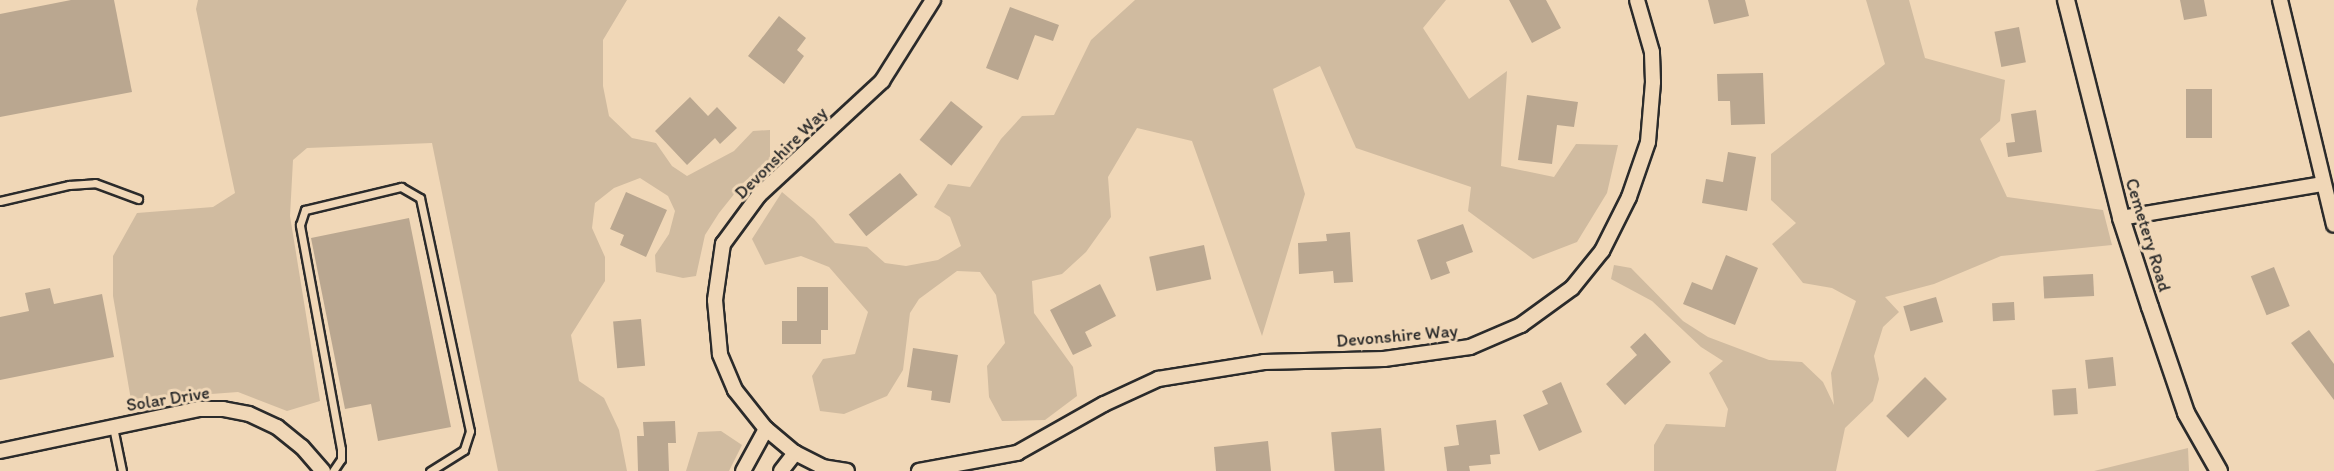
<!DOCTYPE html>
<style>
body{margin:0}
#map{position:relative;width:2334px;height:471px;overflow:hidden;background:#f0d7b7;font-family:Itim,sans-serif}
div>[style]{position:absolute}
.green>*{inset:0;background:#d0bba0}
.building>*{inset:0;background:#baa790;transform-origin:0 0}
.roads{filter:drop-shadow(2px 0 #2b2b2b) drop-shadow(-2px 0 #2b2b2b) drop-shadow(0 2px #2b2b2b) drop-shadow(0 -2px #2b2b2b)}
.service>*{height:7px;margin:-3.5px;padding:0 3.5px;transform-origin:3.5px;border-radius:3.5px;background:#f0d7b7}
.minor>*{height:14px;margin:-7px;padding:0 7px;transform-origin:7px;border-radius:7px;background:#f0d7b7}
.tertiary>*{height:16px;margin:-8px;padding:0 8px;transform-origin:8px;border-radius:8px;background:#f0d7b7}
span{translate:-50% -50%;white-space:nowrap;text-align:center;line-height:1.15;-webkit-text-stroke:6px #f0d7b7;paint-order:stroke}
.street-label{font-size:18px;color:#2b2b2b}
</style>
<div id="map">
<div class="green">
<i style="clip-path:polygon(198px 0,627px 0,603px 40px,603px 86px,609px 116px,632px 138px,656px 143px,672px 166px,687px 176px,734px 151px,753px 131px,770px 130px,770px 161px,743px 183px,719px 213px,705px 235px,696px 276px,683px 278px,656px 272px,655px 255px,669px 234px,675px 211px,668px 196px,640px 178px,614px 188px,595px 203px,592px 228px,605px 257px,605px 281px,571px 335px,579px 381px,604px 398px,619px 430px,627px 471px,498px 471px,432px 143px,307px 148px,293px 160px,290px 216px,320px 401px,287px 411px,238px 392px,131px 400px,113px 296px,113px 256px,137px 213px,213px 207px,235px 193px,196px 9px)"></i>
<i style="clip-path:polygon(1135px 0,1446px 0,1423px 28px,1469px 99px,1507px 71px,1501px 166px,1554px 177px,1576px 144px,1618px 145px,1607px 193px,1577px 242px,1533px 259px,1468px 211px,1471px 187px,1356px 148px,1320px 66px,1273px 89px,1305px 194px,1262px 336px,1192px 141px,1137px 128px,1108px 177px,1111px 217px,1086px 252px,1062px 274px,1032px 281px,1034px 313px,1073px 367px,1077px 396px,1045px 420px,1002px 421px,989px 397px,987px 366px,1005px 343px,996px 295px,980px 272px,957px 271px,919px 299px,910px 313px,903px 370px,887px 396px,844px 414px,820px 411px,812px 376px,823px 359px,855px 354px,868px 312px,829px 267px,801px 256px,765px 265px,752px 239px,782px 192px,814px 219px,835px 243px,867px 247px,885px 263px,906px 266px,938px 260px,961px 246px,950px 217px,934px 207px,948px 184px,970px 187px,1001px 139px,1022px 116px,1054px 115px,1091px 40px)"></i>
<i style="clip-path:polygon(1866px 0,1909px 0,1925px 58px,2005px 80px,2000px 121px,1980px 139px,2007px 197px,2103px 210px,2112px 245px,2001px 256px,1934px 284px,1885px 297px,1899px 312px,1883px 327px,1874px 356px,1879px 379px,1873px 401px,1845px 428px,1836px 471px,1654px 471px,1654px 445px,1666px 424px,1725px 427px,1728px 409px,1709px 373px,1723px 361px,1701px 347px,1652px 301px,1611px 279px,1614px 265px,1631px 268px,1683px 321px,1708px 337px,1769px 360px,1802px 362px,1823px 382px,1834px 405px,1831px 373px,1856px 301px,1832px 288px,1803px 283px,1772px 244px,1796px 223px,1771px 200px,1771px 154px,1885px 64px)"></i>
<i style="clip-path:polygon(721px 431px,742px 445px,729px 471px,686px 471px,698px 432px)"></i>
<i style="clip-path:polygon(2188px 448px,2189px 471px,2094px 471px)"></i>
</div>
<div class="building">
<i style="clip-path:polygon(71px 0,114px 0,132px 92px,0 117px,0 14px)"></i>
<i style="clip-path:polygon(1509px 0,1546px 0,1561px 28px,1532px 43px)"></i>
<i style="clip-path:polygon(1708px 0,1745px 0,1749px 16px,1714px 24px)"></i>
<i style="clip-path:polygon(2180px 0,2204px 0,2207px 16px,2184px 20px)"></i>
<i style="clip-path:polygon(1010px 7px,1059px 25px,1053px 41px,1035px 35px,1018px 80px,986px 68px)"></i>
<i style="clip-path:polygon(779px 16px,806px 38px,797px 50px,804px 56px,784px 84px,748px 56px)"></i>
<i style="left:2019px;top:27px;width:36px;height:25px;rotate:79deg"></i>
<i style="clip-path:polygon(1763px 73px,1765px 124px,1731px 125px,1730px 101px,1718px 101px,1717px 74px)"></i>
<i style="left:2186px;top:89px;width:26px;height:49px"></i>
<i style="clip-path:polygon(1527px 95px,1578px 102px,1574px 127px,1557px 125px,1552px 164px,1518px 160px)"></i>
<i style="clip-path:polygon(690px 97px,708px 116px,717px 107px,737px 128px,720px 144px,715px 138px,687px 165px,655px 131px)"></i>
<i style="left:951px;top:101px;width:41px;height:50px;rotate:39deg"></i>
<i style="clip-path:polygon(2036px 110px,2042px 152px,2008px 157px,2006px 143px,2015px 142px,2011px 114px)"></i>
<i style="clip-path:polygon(1728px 152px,1756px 157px,1747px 211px,1702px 203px,1706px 179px,1723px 182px)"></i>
<i style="left:900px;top:173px;width:28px;height:66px;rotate:51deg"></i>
<i style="clip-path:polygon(626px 192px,667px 210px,646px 257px,620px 245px,624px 235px,610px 229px)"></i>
<i style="clip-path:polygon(409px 218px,451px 427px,378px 441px,371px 404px,345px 409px,311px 238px)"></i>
<i style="clip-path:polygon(1463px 224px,1473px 252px,1446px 262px,1450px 273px,1431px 280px,1417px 240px)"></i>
<i style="clip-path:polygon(1350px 232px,1353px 282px,1334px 283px,1333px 271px,1299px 274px,1298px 243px,1327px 241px,1326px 234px)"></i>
<i style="left:1204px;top:245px;width:35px;height:56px;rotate:78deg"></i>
<i style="clip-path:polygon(1726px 255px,1758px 268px,1735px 325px,1683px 304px,1692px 282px,1712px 290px)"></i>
<i style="left:2274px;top:267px;width:42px;height:25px;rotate:68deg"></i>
<i style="left:2093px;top:274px;width:22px;height:50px;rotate:87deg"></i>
<i style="clip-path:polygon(1100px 284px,1116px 316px,1085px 332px,1092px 346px,1073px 355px,1050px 310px)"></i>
<i style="clip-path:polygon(797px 287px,828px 287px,828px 330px,821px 330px,821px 344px,782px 344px,782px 321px,797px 321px)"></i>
<i style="clip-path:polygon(50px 288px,54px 304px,102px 294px,114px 357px,0 380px,0 317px,29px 311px,25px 293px)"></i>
<i style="left:1936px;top:297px;width:26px;height:34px;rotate:74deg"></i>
<i style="left:2014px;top:302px;width:18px;height:22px;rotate:87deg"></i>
<i style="left:641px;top:319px;width:47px;height:28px;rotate:85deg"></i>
<i style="clip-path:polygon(2309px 330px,2334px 364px,2334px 400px,2291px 343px)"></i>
<i style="clip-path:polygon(1645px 333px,1671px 362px,1625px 405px,1606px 384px,1637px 355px,1630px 347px)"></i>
<i style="clip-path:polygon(913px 348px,958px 355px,950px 403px,931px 400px,932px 391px,907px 387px)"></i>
<i style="left:2113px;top:357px;width:29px;height:28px;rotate:84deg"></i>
<i style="left:1925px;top:377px;width:31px;height:55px;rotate:45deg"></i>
<i style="clip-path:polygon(1561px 382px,1582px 432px,1539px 451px,1523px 415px,1548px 404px,1542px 391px)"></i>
<i style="left:2076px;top:388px;width:26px;height:24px;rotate:86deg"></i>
<i style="clip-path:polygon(1496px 420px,1500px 454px,1490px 455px,1491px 464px,1469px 466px,1470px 471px,1447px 471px,1444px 447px,1459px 445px,1456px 425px)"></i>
<i style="clip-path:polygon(675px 421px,676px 443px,668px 443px,669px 471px,638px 471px,637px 436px,644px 436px,643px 422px)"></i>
<i style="left:1381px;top:428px;width:43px;height:50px;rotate:85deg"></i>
<i style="clip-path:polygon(1268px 441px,1271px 471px,1216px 471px,1214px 447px)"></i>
</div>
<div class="roads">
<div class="service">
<i style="left:0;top:201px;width:71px;rotate:-13.1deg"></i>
<i style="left:69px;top:185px;width:26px;rotate:-4deg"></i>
<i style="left:95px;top:183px;width:46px;rotate:20.4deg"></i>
<i style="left:113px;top:427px;width:45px;rotate:78.4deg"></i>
<i style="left:333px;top:471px;width:14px;rotate:-56deg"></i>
<i style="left:341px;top:459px;width:10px;rotate:-90deg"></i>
<i style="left:341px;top:449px;width:228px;rotate:-100.4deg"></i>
<i style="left:300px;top:225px;width:16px;rotate:-72deg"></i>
<i style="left:305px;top:210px;width:99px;rotate:-13.5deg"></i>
<i style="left:401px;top:187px;width:22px;rotate:30deg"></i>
<i style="left:420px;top:198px;width:238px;rotate:77.9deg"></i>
<i style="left:470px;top:431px;width:20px;rotate:108deg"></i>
<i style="left:464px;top:450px;width:40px;rotate:148deg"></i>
</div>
<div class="minor">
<i style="left:2280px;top:0;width:231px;rotate:76.5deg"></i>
<i style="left:2121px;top:218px;width:204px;rotate:-9.6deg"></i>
<i style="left:0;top:451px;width:204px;rotate:-11.9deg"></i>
<i style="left:200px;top:409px;width:23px"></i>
<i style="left:223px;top:409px;width:26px;rotate:11deg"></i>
<i style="left:249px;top:414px;width:31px;rotate:25deg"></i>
<i style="left:277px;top:427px;width:32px;rotate:39deg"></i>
<i style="left:302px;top:447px;width:32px;rotate:49deg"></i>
<i style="left:743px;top:471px;width:48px;rotate:-61.3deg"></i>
<i style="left:781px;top:471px;width:23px;rotate:-52deg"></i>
<i style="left:847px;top:471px;width:24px;rotate:-171deg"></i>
<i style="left:823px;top:467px;width:31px;rotate:-153deg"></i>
<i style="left:795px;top:453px;width:38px;rotate:-140deg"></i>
<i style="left:766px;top:429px;width:50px;rotate:-128.5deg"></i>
<i style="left:735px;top:390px;width:39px;rotate:-113deg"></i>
<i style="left:720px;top:354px;width:54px;rotate:-95.3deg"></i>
<i style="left:715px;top:300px;width:57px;rotate:-81.9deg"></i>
<i style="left:723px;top:244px;width:61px;rotate:-53.7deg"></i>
<i style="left:759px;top:195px;width:168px;rotate:-42.8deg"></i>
<i style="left:882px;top:81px;width:96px;rotate:-57.8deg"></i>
<i style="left:919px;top:471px;width:100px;rotate:-10.4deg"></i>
<i style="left:1017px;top:453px;width:100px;rotate:-29.4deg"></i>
<i style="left:1104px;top:404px;width:60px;rotate:-24.8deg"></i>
<i style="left:1158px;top:379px;width:107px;rotate:-9.1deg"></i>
<i style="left:1264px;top:362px;width:120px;rotate:-1.4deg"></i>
<i style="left:1384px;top:359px;width:87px;rotate:-7.9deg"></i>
<i style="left:1470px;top:347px;width:56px;rotate:-23.3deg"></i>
<i style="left:1521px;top:325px;width:63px;rotate:-36deg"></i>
<i style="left:1572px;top:288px;width:48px;rotate:-51deg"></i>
<i style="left:1602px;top:251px;width:60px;rotate:-63.4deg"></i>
<i style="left:1629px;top:197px;width:58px;rotate:-70.9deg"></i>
<i style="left:1648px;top:142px;width:60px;rotate:-85.2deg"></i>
<i style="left:1653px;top:82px;width:30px;rotate:-92deg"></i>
<i style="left:1652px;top:52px;width:54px;rotate:-106.1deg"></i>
</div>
<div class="tertiary">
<i style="left:2066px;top:0;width:225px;rotate:75.8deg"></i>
<i style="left:2121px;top:218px;width:94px;rotate:72deg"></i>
<i style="left:2150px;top:307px;width:112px;rotate:71.2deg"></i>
<i style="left:2186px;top:413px;width:67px;rotate:60.4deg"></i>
</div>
</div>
<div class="street-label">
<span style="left:781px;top:153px;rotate:-45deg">Devonshire Way</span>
<span style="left:2148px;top:235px;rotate:73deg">Cemetery Road</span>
<span style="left:1397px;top:336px;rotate:-5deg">Devonshire Way</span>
<span style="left:168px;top:399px;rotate:-9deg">Solar Drive</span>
</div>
</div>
